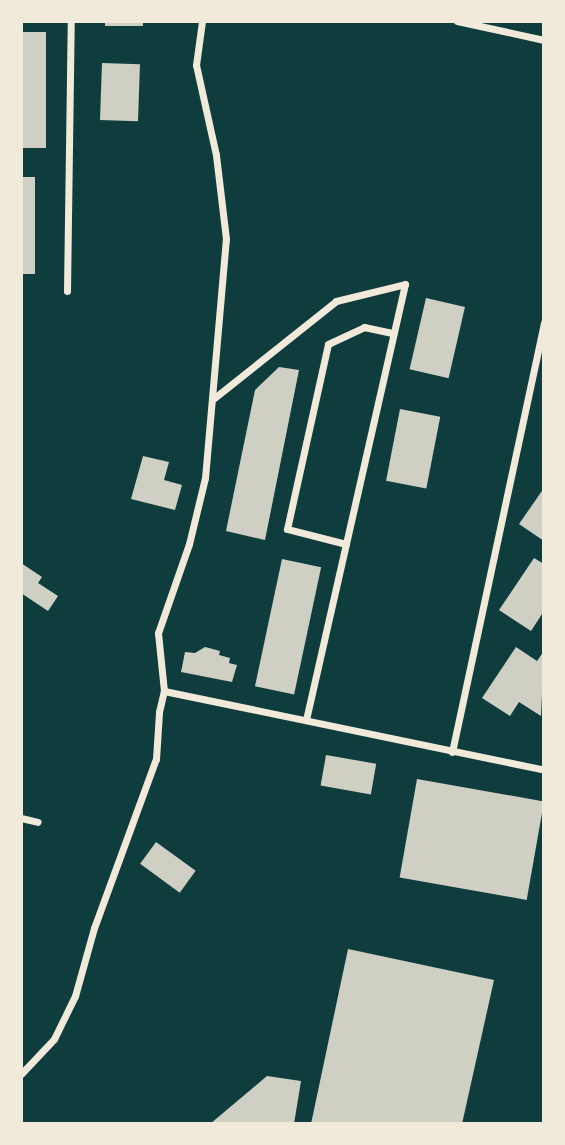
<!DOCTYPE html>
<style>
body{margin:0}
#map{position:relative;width:565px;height:1145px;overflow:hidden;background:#0f3d3e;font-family:"Asap Condensed",sans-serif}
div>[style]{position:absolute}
.building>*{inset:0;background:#cfcfc3;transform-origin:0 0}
.minor>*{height:7px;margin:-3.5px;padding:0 3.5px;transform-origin:3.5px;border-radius:3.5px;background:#f1e9da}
span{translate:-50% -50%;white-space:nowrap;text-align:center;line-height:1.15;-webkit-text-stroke:7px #f1e9da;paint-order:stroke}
.frame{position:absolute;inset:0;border:23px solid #f1e9da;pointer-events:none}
</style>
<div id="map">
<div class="building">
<i style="left:105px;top:21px;width:38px;height:5px"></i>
<i style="left:21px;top:32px;width:25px;height:116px"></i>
<i style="left:102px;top:63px;width:38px;height:57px;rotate:2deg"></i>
<i style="left:21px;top:177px;width:14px;height:97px"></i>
<i style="left:426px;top:298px;width:40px;height:73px;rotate:13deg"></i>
<i style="clip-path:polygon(279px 367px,299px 370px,265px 540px,226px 531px,255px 390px)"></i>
<i style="left:400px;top:409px;width:41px;height:73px;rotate:11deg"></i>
<i style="clip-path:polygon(143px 456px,169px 462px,164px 480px,182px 485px,175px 510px,131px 499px)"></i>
<i style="clip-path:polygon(544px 488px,544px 541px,519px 524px)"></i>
<i style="clip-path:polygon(534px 558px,544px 564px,544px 616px,542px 614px,531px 631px,499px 610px)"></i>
<i style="left:282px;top:559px;width:40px;height:130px;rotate:12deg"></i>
<i style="clip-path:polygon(21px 563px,42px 577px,38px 583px,58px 596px,48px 611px,21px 593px)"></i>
<i style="clip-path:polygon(205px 647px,220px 651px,219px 655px,230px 658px,229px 663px,237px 665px,232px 682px,181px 672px,185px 652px,195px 653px)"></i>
<i style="clip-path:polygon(516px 647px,537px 661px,544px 651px,541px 716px,519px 702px,510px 716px,482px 698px)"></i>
<i style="left:326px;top:755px;width:51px;height:31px;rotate:10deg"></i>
<i style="left:417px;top:779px;width:129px;height:100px;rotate:10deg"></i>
<i style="left:156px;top:842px;width:49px;height:27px;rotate:36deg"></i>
<i style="clip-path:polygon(348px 949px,494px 980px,462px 1124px,311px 1124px)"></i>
<i style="clip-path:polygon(267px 1076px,301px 1081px,294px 1124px,210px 1124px)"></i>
</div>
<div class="minor">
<i style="left:457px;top:21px;width:89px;rotate:12.3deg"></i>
<i style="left:67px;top:291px;width:270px;rotate:-89.2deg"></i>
<i style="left:213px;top:399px;width:157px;rotate:-38.5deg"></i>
<i style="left:336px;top:301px;width:71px;rotate:-13.8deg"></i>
<i style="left:405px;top:284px;width:445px;rotate:102.8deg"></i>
<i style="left:346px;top:544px;width:61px;rotate:-165.7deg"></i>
<i style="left:287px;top:529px;width:189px;rotate:-77.5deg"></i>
<i style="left:328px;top:344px;width:40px;rotate:-25deg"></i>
<i style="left:364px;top:327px;width:30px;rotate:12deg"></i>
<i style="left:164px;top:691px;width:388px;rotate:11.7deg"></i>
<i style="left:452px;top:752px;width:440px;rotate:-77.9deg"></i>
<i style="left:21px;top:818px;width:17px;rotate:13deg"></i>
<i style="left:21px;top:1074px;width:48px;rotate:-46.7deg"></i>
<i style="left:54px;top:1039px;width:48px;rotate:-64deg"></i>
<i style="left:75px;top:996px;width:71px;rotate:-74.4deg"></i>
<i style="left:94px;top:928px;width:180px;rotate:-69.9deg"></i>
<i style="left:156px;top:759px;width:47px;rotate:-86.3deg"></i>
<i style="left:159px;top:712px;width:22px;rotate:-77deg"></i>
<i style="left:164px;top:691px;width:58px;rotate:-95.9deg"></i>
<i style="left:158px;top:633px;width:94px;rotate:-70.8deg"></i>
<i style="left:189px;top:544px;width:68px;rotate:-76.4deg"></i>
<i style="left:205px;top:478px;width:240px;rotate:-85deg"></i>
<i style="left:226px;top:239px;width:85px;rotate:-96.8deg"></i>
<i style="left:216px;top:155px;width:92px;rotate:-102.5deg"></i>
<i style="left:196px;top:65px;width:44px;rotate:-82.2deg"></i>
</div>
<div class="frame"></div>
</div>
